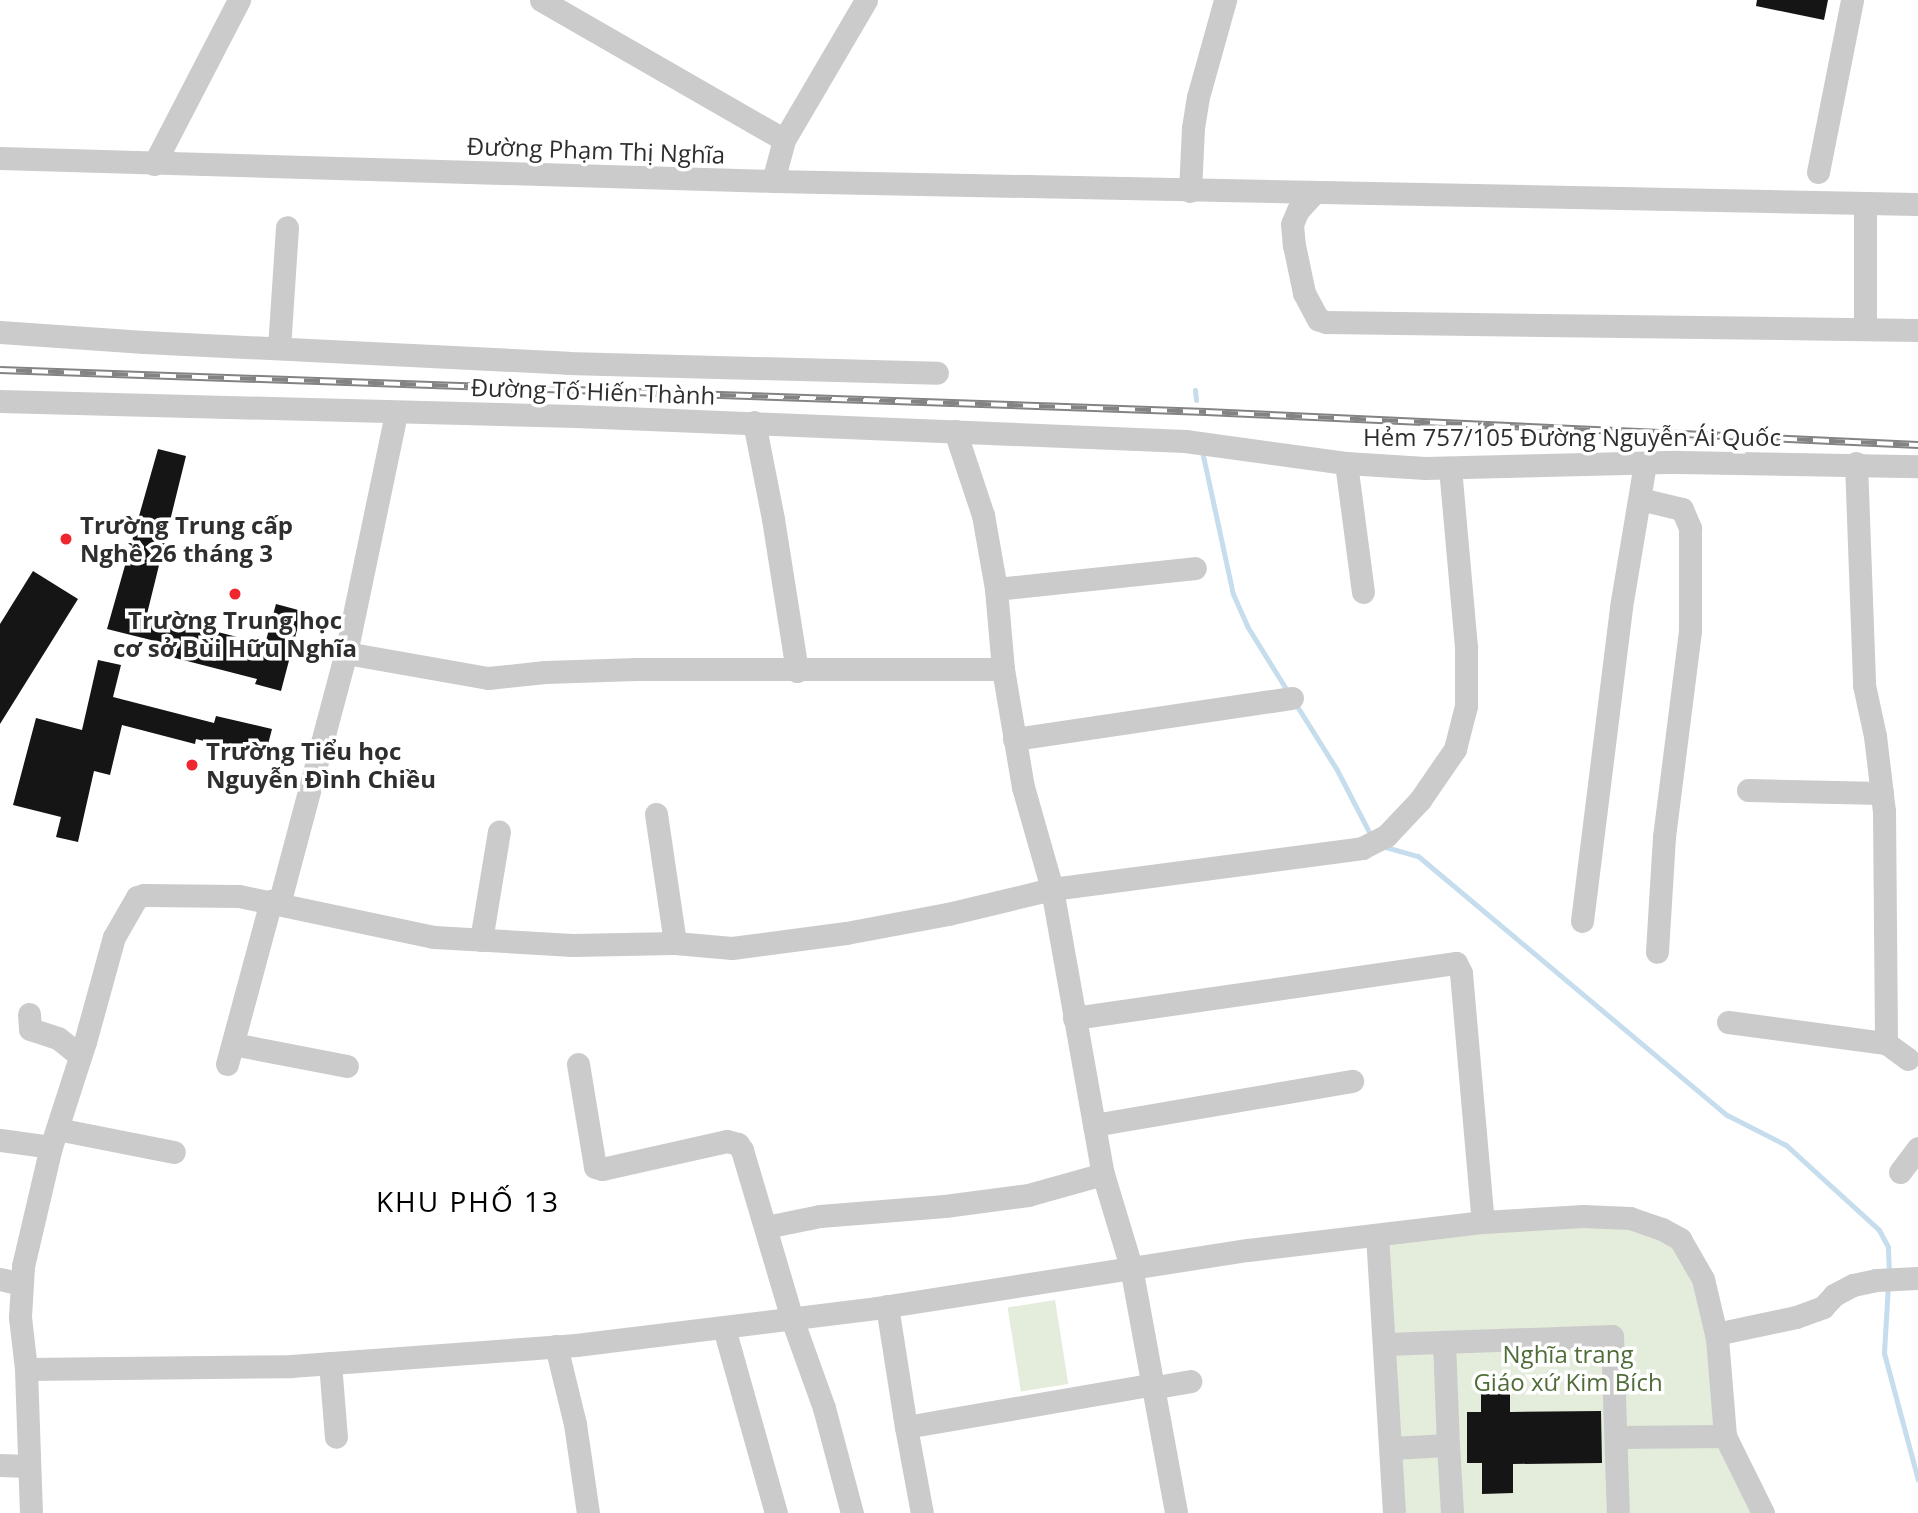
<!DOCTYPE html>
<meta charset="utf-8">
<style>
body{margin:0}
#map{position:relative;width:1918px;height:1513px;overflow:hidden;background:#fff;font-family:"Open Sans",sans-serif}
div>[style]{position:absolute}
.green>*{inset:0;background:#e4ecdb;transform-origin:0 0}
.stream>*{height:5px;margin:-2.5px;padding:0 2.5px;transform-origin:2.5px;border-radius:2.5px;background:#c6dded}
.building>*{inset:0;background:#151515}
.minor>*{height:23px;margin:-11.5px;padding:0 11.5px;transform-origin:11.5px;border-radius:11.5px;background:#cbcbcb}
.rail>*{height:8px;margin-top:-4px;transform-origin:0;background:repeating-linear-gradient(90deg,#fff 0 16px,#838383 0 32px);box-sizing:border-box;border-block:2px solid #838383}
.dots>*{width:19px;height:19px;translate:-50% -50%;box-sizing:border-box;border:4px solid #fff;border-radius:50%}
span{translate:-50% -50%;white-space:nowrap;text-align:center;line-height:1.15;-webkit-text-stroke:7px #fff;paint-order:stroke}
.street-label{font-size:24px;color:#2e2e2e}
.poi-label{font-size:24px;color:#2e2e2e;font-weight:700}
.left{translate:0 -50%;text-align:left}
.park-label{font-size:24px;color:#4f6c39}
.quarter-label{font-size:28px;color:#000;letter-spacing:2px}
</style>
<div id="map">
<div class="green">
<i style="clip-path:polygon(1582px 1222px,1660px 1234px,1688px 1263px,1709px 1328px,1757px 1513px,1398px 1513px,1383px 1240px)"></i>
<i style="left:1055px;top:1300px;width:85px;height:48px;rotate:81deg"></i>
</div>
<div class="stream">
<i style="left:1195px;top:390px;width:10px;rotate:84deg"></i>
<i style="left:1202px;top:451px;width:146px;rotate:77.8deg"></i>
<i style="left:1233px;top:594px;width:35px;rotate:66deg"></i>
<i style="left:1247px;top:626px;width:78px;rotate:58.2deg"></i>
<i style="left:1295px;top:703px;width:79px;rotate:57.9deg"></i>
<i style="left:1337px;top:770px;width:68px;rotate:62.7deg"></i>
<i style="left:1382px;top:846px;width:37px;rotate:16deg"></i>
<i style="left:1418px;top:856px;width:403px;rotate:40deg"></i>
<i style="left:1727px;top:1115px;width:66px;rotate:27deg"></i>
<i style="left:1786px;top:1145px;width:126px;rotate:42.4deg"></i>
<i style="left:1879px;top:1230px;width:19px;rotate:62deg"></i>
<i style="left:1888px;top:1247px;width:28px;rotate:88deg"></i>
<i style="left:1888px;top:1285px;width:68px;rotate:93.4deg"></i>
<i style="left:1884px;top:1353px;width:131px;rotate:75deg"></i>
</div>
<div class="building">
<i style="clip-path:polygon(1757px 0,1828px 0,1824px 20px,1756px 6px)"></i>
<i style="clip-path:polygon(158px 449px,186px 456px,147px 614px,265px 644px,276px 604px,302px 611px,281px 691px,255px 684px,257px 679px,152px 652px,155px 641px,107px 629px)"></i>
<i style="clip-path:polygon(33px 571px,78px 599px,0 724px,0 624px)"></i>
<i style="clip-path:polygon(98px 660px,121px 665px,113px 697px,214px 723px,216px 716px,272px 729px,265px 756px,196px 739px,195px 744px,122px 725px,110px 775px,94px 771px,78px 842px,56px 837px,61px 817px,13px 805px,36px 718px,82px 730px)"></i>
<i style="clip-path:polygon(1481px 1380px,1510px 1380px,1510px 1412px,1601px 1411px,1602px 1463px,1513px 1464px,1513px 1493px,1482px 1494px,1482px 1463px,1467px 1463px,1467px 1412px,1481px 1412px)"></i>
</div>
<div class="minor">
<i style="left:541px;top:0;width:280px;rotate:29.9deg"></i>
<i style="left:0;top:158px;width:773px;rotate:1.7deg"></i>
<i style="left:773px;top:181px;width:1145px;rotate:1.15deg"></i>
<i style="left:154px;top:164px;width:185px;rotate:-62.6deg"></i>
<i style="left:1818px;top:172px;width:175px;rotate:-78.8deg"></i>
<i style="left:773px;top:181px;width:42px;rotate:-75deg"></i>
<i style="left:784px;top:140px;width:162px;rotate:-59.6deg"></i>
<i style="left:1190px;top:191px;width:63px;rotate:-87.3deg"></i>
<i style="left:1193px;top:128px;width:31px;rotate:-81deg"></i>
<i style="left:1198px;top:97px;width:101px;rotate:-74.4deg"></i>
<i style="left:1314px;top:193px;width:23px;rotate:133deg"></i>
<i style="left:1298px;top:210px;width:15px;rotate:113deg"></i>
<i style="left:1292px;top:224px;width:21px;rotate:85deg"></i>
<i style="left:1294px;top:245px;width:49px;rotate:78.2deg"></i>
<i style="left:1304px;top:293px;width:30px;rotate:62deg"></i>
<i style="left:1318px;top:319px;width:9px;rotate:21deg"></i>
<i style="left:1326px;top:322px;width:592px;rotate:0.77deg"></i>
<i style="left:1865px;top:329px;width:126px;rotate:-90deg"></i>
<i style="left:0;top:332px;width:144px;rotate:4deg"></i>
<i style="left:144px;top:342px;width:424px;rotate:2.8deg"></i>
<i style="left:567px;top:363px;width:370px;rotate:1.5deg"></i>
<i style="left:279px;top:348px;width:121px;rotate:-86.2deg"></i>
<i style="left:0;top:401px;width:576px;rotate:1.49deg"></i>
<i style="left:576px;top:416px;width:610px;rotate:2.35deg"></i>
<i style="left:1185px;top:441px;width:162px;rotate:7.8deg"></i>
<i style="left:1346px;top:463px;width:79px;rotate:3.6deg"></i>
<i style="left:1425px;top:468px;width:253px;rotate:-1.4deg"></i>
<i style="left:1678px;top:462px;width:240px;rotate:1deg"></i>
<i style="left:754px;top:422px;width:99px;rotate:78.9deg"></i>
<i style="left:773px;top:519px;width:154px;rotate:81deg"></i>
<i style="left:955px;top:431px;width:89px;rotate:71.6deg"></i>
<i style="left:983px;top:515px;width:75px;rotate:80deg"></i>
<i style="left:996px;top:589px;width:80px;rotate:85deg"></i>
<i style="left:1003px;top:669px;width:120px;rotate:80.4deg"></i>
<i style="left:1023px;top:787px;width:106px;rotate:74.1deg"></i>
<i style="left:1052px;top:889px;width:290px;rotate:79.9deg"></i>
<i style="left:1103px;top:1174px;width:97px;rotate:73.2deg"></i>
<i style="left:1131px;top:1267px;width:250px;rotate:79.6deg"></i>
<i style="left:1346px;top:463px;width:130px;rotate:82.5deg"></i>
<i style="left:1856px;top:463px;width:222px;rotate:87.9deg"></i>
<i style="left:1864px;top:685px;width:52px;rotate:77.8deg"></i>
<i style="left:1875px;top:736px;width:76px;rotate:83.2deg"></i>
<i style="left:1884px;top:811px;width:232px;rotate:89.5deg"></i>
<i style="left:1640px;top:499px;width:43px;rotate:13.4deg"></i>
<i style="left:1682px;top:509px;width:21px;rotate:67deg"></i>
<i style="left:1690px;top:528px;width:103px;rotate:90deg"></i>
<i style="left:1690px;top:631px;width:208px;rotate:97.2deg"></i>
<i style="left:1664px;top:837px;width:115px;rotate:93.5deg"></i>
<i style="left:996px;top:589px;width:200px;rotate:-6deg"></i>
<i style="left:346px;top:653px;width:144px;rotate:10deg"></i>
<i style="left:488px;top:678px;width:57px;rotate:-6deg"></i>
<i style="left:545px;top:672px;width:91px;rotate:-1.9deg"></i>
<i style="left:636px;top:669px;width:367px"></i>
<i style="left:1014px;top:739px;width:281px;rotate:-8.4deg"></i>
<i style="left:1748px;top:790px;width:134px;rotate:1.3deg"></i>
<i style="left:656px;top:814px;width:130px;rotate:81.6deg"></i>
<i style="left:279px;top:904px;width:260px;rotate:-75.1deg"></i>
<i style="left:346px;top:653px;width:245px;rotate:-78.2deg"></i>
<i style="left:1582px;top:921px;width:316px;rotate:-82.9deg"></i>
<i style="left:1621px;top:607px;width:146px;rotate:-80.5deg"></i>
<i style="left:481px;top:940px;width:110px;rotate:-80.6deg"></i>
<i style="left:29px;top:1014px;width:15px;rotate:86deg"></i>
<i style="left:30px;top:1029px;width:29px;rotate:18deg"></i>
<i style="left:58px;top:1038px;width:28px;rotate:39deg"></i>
<i style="left:1074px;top:1018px;width:386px;rotate:-8.2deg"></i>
<i style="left:1456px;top:963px;width:11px;rotate:63deg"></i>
<i style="left:1461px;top:973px;width:250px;rotate:85deg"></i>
<i style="left:1728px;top:1022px;width:159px;rotate:7.6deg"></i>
<i style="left:1886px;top:1043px;width:27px;rotate:36deg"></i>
<i style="left:233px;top:1044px;width:116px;rotate:10.9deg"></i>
<i style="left:227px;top:1064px;width:169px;rotate:-74.9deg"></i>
<i style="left:578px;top:1064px;width:104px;rotate:80.6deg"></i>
<i style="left:595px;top:1167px;width:7px;rotate:16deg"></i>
<i style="left:602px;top:1169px;width:128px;rotate:-12.6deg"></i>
<i style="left:727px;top:1141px;width:11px;rotate:15deg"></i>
<i style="left:738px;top:1144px;width:7px;rotate:56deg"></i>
<i style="left:742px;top:1150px;width:176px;rotate:73.5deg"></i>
<i style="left:792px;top:1319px;width:95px;rotate:70.2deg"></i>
<i style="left:824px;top:1408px;width:109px;rotate:75.1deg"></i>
<i style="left:1094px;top:1125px;width:262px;rotate:-9.7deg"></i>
<i style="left:57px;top:1129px;width:119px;rotate:11.1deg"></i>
<i style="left:0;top:1140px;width:51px;rotate:7.8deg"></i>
<i style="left:1900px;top:1172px;width:30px;rotate:-53deg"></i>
<i style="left:766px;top:1227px;width:55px;rotate:-11.5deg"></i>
<i style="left:820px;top:1216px;width:125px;rotate:-4.6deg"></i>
<i style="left:945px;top:1206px;width:84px;rotate:-7.5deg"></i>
<i style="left:1028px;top:1195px;width:78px;rotate:-15.6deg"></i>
<i style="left:1377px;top:1235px;width:279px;rotate:86.5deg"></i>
<i style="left:0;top:1279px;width:22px;rotate:13deg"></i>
<i style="left:887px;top:1306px;width:122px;rotate:81.1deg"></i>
<i style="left:906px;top:1427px;width:248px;rotate:-9.8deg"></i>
<i style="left:724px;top:1328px;width:192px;rotate:74.3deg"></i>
<i style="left:1716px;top:1334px;width:82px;rotate:-12deg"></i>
<i style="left:1796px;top:1317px;width:29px;rotate:-20deg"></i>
<i style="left:1823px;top:1307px;width:16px;rotate:-47deg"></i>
<i style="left:1834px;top:1295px;width:21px;rotate:-28deg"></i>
<i style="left:1853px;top:1285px;width:24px;rotate:-12deg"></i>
<i style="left:1876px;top:1280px;width:42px;rotate:-2.7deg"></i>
<i style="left:1444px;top:1342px;width:103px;rotate:87.8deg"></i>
<i style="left:1385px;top:1344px;width:227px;rotate:-2deg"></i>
<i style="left:1612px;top:1336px;width:177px;rotate:88.1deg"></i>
<i style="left:556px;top:1346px;width:80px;rotate:76.3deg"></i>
<i style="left:575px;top:1424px;width:90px;rotate:81.7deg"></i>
<i style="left:330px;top:1363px;width:74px;rotate:85.4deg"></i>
<i style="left:26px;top:1369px;width:265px;rotate:-0.6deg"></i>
<i style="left:291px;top:1366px;width:286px;rotate:-4.2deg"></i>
<i style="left:576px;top:1345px;width:302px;rotate:-7deg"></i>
<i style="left:876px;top:1308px;width:376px;rotate:-8.9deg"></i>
<i style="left:1248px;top:1250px;width:237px;rotate:-6.8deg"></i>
<i style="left:1483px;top:1222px;width:100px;rotate:-3.4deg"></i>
<i style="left:1583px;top:1216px;width:47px;rotate:2.4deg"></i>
<i style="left:1630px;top:1218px;width:34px;rotate:19deg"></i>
<i style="left:1662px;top:1229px;width:21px;rotate:29deg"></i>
<i style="left:1680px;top:1239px;width:46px;rotate:60.1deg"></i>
<i style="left:1703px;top:1279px;width:61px;rotate:76.7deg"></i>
<i style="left:1717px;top:1338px;width:98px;rotate:85.3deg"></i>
<i style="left:1725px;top:1436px;width:86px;rotate:63.7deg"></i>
<i style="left:1151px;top:1388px;width:40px;rotate:-10deg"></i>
<i style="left:906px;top:1427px;width:87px;rotate:79.5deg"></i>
<i style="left:1616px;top:1437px;width:109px;rotate:-0.5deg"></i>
<i style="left:1391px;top:1448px;width:57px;rotate:-3deg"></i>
<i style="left:1448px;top:1445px;width:68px;rotate:86.6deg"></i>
<i style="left:0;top:1465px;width:29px;rotate:2deg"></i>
<i style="left:31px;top:1513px;width:144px;rotate:-92deg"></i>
<i style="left:26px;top:1369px;width:52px;rotate:-96.6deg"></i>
<i style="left:20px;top:1317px;width:51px;rotate:-86.6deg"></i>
<i style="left:23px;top:1266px;width:122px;rotate:-76.8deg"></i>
<i style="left:51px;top:1147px;width:110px;rotate:-72.1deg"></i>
<i style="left:85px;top:1042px;width:109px;rotate:-74.6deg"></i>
<i style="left:114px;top:937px;width:46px;rotate:-60.1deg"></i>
<i style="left:137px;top:897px;width:7px;rotate:-16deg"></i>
<i style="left:144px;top:895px;width:95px;rotate:0.6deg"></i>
<i style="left:239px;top:896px;width:199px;rotate:11.9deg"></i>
<i style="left:434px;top:937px;width:138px;rotate:3.3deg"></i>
<i style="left:572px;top:945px;width:103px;rotate:-1.1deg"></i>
<i style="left:675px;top:943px;width:57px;rotate:5deg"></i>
<i style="left:732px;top:948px;width:115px;rotate:-7.5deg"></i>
<i style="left:846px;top:933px;width:104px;rotate:-10.6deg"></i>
<i style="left:948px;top:914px;width:107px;rotate:-13.5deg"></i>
<i style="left:1052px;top:889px;width:313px;rotate:-7.5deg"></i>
<i style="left:1362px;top:848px;width:27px;rotate:-27deg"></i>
<i style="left:1386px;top:836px;width:50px;rotate:-46.6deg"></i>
<i style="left:1420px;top:800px;width:62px;rotate:-55.5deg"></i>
<i style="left:1455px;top:749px;width:44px;rotate:-75.7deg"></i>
<i style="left:1466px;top:706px;width:59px;rotate:-90deg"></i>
<i style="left:1466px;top:647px;width:180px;rotate:-95.1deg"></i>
</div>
<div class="rail">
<i style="left:0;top:370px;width:1207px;rotate:1.99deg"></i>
<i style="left:1206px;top:412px;width:713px;rotate:2.65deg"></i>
</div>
<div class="dots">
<i style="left:66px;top:539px;background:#ef262e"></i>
<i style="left:235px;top:594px;background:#ef262e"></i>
<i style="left:192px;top:765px;background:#ef262e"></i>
</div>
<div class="street-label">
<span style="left:596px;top:150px;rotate:2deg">Đường Phạm Thị Nghĩa</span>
<span style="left:593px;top:391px;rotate:2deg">Đường Tố Hiến Thành</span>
<span style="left:1572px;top:437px">Hẻm 757/105 Đường Nguyễn Ái Quốc</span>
</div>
<div class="poi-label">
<span class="left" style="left:80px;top:539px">Trường Trung cấp<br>Nghề 26 tháng 3</span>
<span style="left:235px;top:634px">Trường Trung học<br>cơ sở Bùi Hữu Nghĩa</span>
<span class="left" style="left:206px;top:765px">Trường Tiểu học<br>Nguyễn Đình Chiều</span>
</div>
<div class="park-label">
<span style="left:1568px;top:1368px">Nghĩa trang<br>Giáo xứ Kim Bích</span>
</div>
<div class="quarter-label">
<span style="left:468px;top:1201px">KHU PHỐ 13</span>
</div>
</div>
